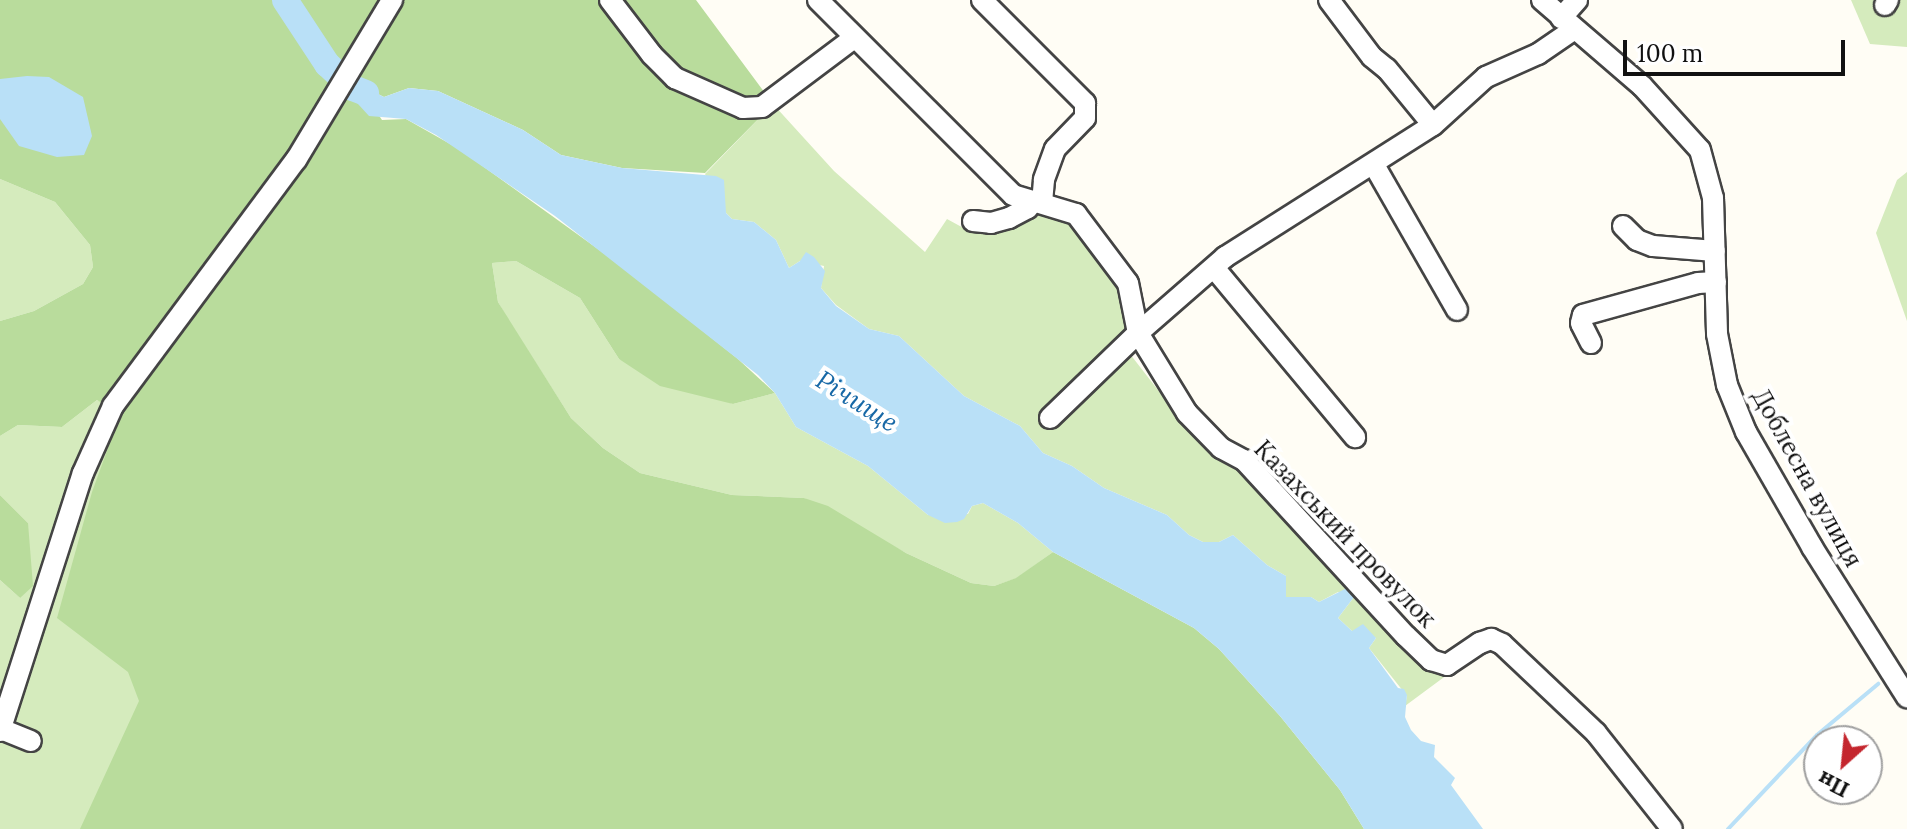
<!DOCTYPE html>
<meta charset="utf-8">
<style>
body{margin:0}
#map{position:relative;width:1907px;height:829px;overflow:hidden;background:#fffdf5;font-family:Lora,serif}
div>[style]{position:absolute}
.green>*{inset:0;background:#d5ebbd}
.forest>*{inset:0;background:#b9dc9c}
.water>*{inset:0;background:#b9e0f7}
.stream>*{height:4px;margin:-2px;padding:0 2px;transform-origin:2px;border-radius:2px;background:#b9e0f7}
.river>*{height:26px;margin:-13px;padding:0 13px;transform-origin:13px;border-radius:13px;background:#b9e0f7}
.roads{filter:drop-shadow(2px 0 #444) drop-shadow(-2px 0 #444) drop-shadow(0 2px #444) drop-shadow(0 -2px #444)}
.minor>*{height:20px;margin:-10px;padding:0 10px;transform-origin:10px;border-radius:10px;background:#fff}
span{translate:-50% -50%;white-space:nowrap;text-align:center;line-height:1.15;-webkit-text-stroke:8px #fff;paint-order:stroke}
.street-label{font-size:24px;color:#111}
.water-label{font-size:26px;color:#1768a6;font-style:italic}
.north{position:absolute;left:1803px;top:725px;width:80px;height:80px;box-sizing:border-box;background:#fff;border:2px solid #a0a0a0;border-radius:50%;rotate:207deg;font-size:22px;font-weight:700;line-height:32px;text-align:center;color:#111}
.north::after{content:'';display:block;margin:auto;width:28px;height:36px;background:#c4262e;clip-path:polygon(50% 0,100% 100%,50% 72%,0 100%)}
.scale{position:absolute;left:1623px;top:40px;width:222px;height:36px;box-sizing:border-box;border:4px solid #111;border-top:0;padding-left:10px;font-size:24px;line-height:28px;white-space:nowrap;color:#111;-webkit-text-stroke:6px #fff;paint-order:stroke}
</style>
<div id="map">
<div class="green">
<i style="clip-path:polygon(1851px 0,1907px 0,1907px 47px,1870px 44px)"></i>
<i style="clip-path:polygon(773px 104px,834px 171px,925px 252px,947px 219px,969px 231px,987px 230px,1039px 207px,1073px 218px,1122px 282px,1130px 354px,1161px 394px,1245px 478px,1257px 465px,1383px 604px,1455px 669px,1405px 706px,1407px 696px,1369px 648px,1376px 638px,1352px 631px,1338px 618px,1354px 597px,1338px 592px,1319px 602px,1311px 597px,1286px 597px,1286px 576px,1267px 565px,1233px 535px,1219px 542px,1203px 542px,1189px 535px,1167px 515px,1104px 488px,1072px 466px,1043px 453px,1020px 426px,964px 396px,899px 336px,869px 329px,836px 305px,821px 288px,824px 266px,800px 261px,789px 268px,776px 240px,754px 222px,732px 219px,726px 213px,705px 174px)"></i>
<i style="clip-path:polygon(1907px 172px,1907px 321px,1876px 233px,1897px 180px)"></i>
<i style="clip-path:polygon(0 179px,55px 202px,90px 245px,93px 267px,83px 284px,34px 311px,0 321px)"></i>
<i style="clip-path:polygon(516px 261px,580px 298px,619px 359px,733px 404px,775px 393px,796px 427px,868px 466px,928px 515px,968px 514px,972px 506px,983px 503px,1018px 523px,1053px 552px,1017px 578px,994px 586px,971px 583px,906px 553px,804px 498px,732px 495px,640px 473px,603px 448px,571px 418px,509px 321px,498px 302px,492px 263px)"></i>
<i style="clip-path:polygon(97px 400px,980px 829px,0 829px,0 580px,20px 598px,28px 523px,0 495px,0 436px,18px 425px,62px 427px)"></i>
</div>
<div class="forest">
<i style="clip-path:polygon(0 0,696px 0,773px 104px,705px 173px,622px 168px,561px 155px,523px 130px,438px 91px,409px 88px,384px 97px,358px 84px,382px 120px,406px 119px,459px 149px,616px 262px,738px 359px,775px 393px,733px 404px,660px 386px,619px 359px,580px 298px,516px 261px,492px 263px,498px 302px,571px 418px,603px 448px,640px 473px,732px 495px,804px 498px,828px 506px,906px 553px,971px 583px,994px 586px,1016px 578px,1053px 552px,1194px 628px,1219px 649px,1280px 716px,1340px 790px,1364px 829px,80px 829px,139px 701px,128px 672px,57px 618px,92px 492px,120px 415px,97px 400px,62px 427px,18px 425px,0 436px,0 321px,34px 311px,83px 284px,93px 267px,90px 245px,55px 202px,0 179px)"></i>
<i style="clip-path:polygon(0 495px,28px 523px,33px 586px,20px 598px,0 580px)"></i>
</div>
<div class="water">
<i style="clip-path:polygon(27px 76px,49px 77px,83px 97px,92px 136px,84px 155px,57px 157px,19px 146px,0 119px,0 79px)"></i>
<i style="clip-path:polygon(358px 84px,384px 97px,409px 88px,438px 91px,523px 130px,561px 155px,622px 168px,716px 176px,724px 180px,726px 213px,732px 219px,754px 222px,776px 240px,789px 268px,800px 261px,806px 252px,814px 257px,825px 271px,821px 288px,836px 306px,869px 329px,899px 336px,964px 396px,1020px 426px,1043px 453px,1072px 466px,1104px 488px,1167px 515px,1189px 535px,1203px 542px,1219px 542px,1233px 535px,1267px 565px,1286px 576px,1286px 597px,1311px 597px,1319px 602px,1347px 588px,1352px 590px,1354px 597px,1338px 618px,1352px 631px,1363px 624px,1376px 638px,1369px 648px,1398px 688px,1404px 689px,1407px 695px,1405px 717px,1411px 730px,1421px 741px,1435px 745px,1434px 757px,1455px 778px,1451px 785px,1483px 829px,1364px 829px,1340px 790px,1280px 716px,1219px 649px,1194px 628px,1053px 552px,1018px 523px,983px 503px,972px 506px,964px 519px,957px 522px,945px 523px,928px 515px,868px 466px,796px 427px,775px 393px,758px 375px,555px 216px,436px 135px,406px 119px,369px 116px,348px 93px)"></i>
</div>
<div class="stream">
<i style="left:1728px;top:829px;width:129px;rotate:-46.6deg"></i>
<i style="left:1817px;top:735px;width:80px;rotate:-39.9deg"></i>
</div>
<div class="river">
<i style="left:285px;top:0;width:77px;rotate:56.7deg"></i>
<i style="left:327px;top:64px;width:35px;rotate:43deg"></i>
<i style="left:353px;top:88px;width:14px;rotate:21deg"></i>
</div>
<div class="roads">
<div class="minor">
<i style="left:610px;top:0;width:69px;rotate:52.6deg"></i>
<i style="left:652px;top:55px;width:33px;rotate:45deg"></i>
<i style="left:675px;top:78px;width:74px;rotate:23.8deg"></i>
<i style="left:743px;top:108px;width:19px;rotate:-3deg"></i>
<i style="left:762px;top:107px;width:115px;rotate:-36.9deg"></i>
<i style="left:818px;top:0;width:276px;rotate:45deg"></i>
<i style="left:1013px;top:195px;width:66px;rotate:16.8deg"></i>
<i style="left:1076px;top:214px;width:86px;rotate:53deg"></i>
<i style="left:1128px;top:283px;width:51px;rotate:78.7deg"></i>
<i style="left:1138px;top:333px;width:94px;rotate:58.5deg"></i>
<i style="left:1187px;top:413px;width:49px;rotate:45.8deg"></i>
<i style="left:1221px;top:448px;width:26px;rotate:28deg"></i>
<i style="left:1244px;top:460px;width:239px;rotate:47.4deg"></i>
<i style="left:1406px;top:636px;width:35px;rotate:44deg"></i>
<i style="left:1431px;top:660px;width:17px;rotate:17deg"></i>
<i style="left:1447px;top:665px;width:40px;rotate:-34deg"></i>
<i style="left:1480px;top:643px;width:12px;rotate:-20deg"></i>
<i style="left:1491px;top:639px;width:12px;rotate:24deg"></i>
<i style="left:1502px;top:644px;width:129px;rotate:43.4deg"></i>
<i style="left:1596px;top:733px;width:122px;rotate:51.6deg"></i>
<i style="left:982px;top:0;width:146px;rotate:45deg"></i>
<i style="left:1085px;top:103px;width:15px;rotate:90deg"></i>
<i style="left:1085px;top:118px;width:43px;rotate:134.1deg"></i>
<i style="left:1055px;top:149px;width:33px;rotate:110deg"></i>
<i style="left:1044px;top:180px;width:22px;rotate:95deg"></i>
<i style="left:1329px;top:0;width:71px;rotate:53deg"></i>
<i style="left:1372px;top:57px;width:19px;rotate:39deg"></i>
<i style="left:1387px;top:69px;width:72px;rotate:50.6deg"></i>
<i style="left:1542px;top:0;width:132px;rotate:40.7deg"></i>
<i style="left:1642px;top:86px;width:86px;rotate:47.8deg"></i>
<i style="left:1700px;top:150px;width:50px;rotate:74.8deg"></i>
<i style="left:1713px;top:198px;width:136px;rotate:88.3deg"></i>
<i style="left:1717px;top:334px;width:52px;rotate:78.9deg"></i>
<i style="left:1727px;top:385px;width:51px;rotate:68deg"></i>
<i style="left:1746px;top:432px;width:133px;rotate:60.1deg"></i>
<i style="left:1812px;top:547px;width:178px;rotate:57.7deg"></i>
<i style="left:1885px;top:5px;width:6px;rotate:-59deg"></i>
<i style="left:1561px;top:18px;width:24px;rotate:-48deg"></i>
<i style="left:1374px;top:165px;width:167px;rotate:60.2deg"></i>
<i style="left:973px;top:221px;width:18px;rotate:6deg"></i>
<i style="left:991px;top:223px;width:19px;rotate:-16deg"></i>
<i style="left:1009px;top:218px;width:21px;rotate:-28deg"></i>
<i style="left:1028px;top:208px;width:8px;rotate:-60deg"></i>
<i style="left:1623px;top:226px;width:20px;rotate:45deg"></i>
<i style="left:1637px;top:240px;width:17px;rotate:21deg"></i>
<i style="left:1653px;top:246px;width:62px;rotate:4.6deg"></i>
<i style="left:1215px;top:269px;width:219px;rotate:50.2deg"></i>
<i style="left:1591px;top:343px;width:22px;rotate:-117deg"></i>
<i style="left:1581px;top:323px;width:8px;rotate:-76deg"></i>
<i style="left:1583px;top:315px;width:119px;rotate:-15.5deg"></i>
<i style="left:1698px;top:283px;width:18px;rotate:-3deg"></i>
<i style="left:1050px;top:418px;width:122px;rotate:-44deg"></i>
<i style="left:1138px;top:333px;width:116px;rotate:-41.1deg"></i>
<i style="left:1225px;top:257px;width:246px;rotate:-32.4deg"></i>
<i style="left:1433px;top:125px;width:72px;rotate:-42.2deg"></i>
<i style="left:1486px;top:77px;width:57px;rotate:-23.9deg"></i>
<i style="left:1538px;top:54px;width:42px;rotate:-34.4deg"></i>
<i style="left:1px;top:729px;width:32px;rotate:22deg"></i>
<i style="left:0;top:731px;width:271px;rotate:-72.2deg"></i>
<i style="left:83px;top:473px;width:73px;rotate:-65.9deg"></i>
<i style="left:113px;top:406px;width:307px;rotate:-53.4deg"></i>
<i style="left:296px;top:160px;width:187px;rotate:-59deg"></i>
</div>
</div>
<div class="street-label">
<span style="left:1807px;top:478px;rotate:61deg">Доблесна вулиця</span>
<span style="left:1345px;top:534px;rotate:46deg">Казахський провулок</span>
</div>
<div class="water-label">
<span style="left:857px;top:401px;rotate:32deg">Річище</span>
</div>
<div class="north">Пн</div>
<div class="scale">100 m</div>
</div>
